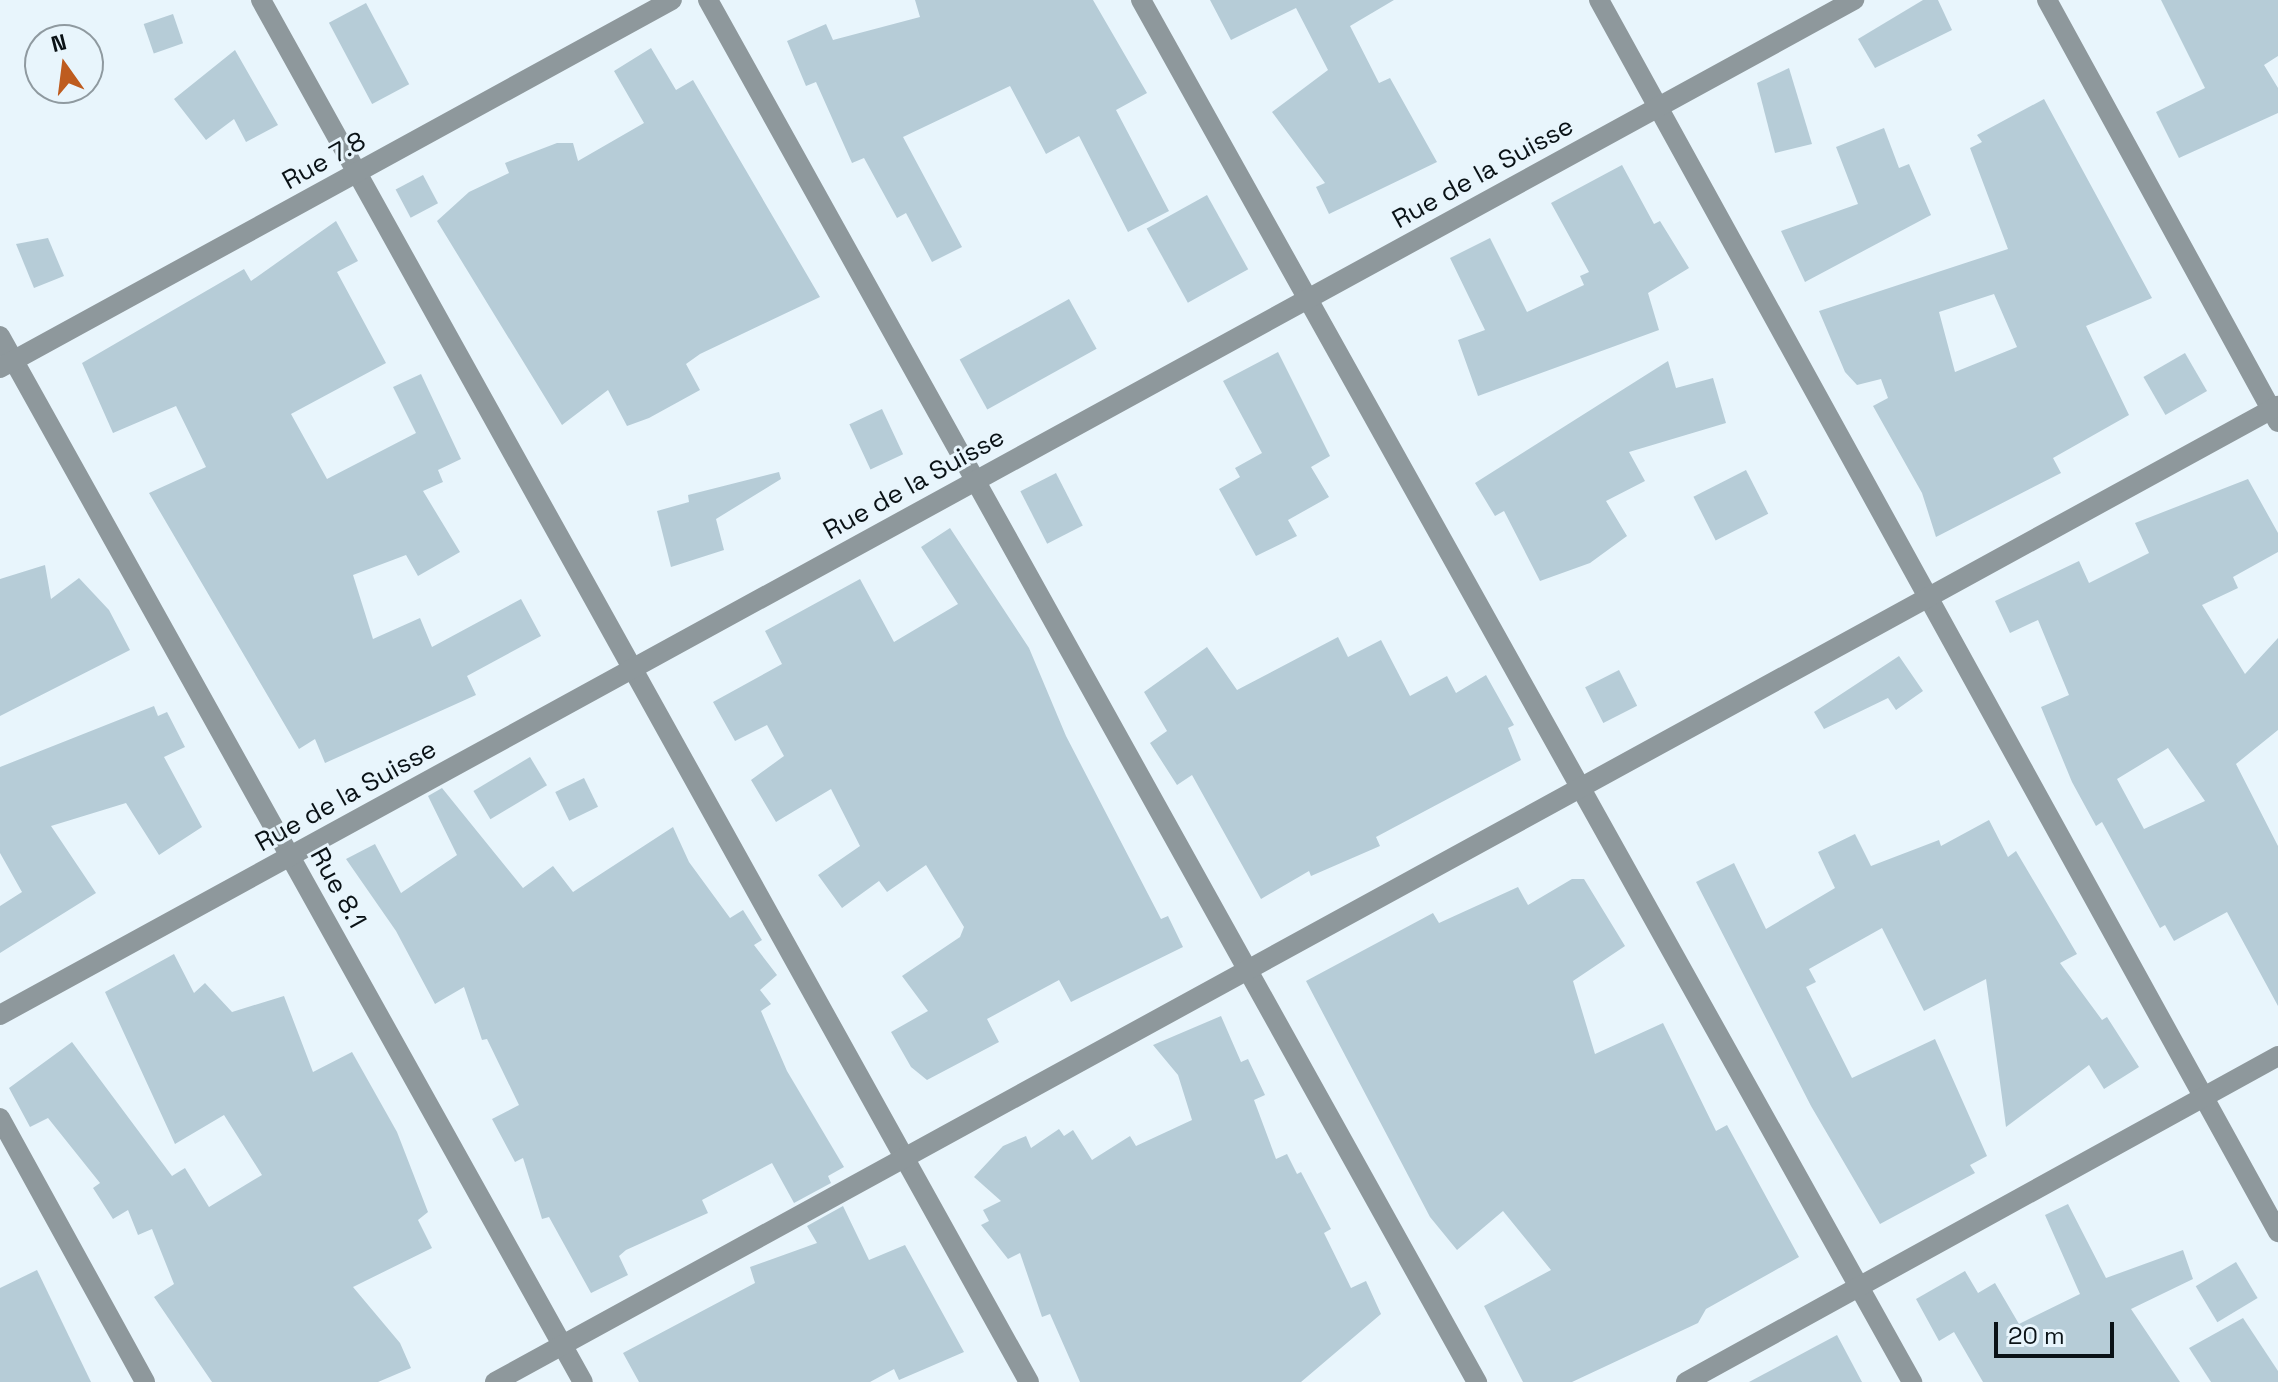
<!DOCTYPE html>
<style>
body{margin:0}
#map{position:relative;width:2278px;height:1382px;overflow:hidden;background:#e8f5fc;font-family:"Space Grotesk",sans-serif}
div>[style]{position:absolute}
.building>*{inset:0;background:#b6ccd7;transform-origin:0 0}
.minor>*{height:20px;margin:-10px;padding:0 10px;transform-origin:10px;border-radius:10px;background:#8e989c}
span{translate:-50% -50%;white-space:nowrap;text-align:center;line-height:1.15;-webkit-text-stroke:6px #e8f5fc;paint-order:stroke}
.street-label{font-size:26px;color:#0a1216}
.north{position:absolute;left:24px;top:24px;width:80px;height:80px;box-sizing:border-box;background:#e8f5fc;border:2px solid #8f9aa0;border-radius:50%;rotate:346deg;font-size:22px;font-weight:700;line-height:32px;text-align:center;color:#0a1216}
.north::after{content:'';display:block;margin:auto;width:28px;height:36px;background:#be5c1f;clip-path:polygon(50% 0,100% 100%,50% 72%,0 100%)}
.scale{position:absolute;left:1994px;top:1322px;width:120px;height:36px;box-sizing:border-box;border:4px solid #0a1216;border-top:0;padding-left:10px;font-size:24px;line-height:28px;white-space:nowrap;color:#0a1216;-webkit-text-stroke:6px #e8f5fc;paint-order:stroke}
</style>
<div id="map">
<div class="building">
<i style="clip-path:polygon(915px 0,1093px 0,1147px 93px,1116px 110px,1169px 211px,1128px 232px,1079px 136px,1046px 154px,1010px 86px,903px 137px,962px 247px,932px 262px,906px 213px,897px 218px,864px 158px,852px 163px,816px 82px,806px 86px,787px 41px,826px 24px,833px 40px,920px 17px)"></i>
<i style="clip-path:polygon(1210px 0,1394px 0,1350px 26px,1379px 83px,1390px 78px,1437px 162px,1329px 214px,1316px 187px,1325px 183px,1272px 112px,1328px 70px,1296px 8px,1231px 40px)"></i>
<i style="clip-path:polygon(1923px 0,1938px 0,1952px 30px,1875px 68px,1858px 39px)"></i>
<i style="clip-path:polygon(2161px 0,2278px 0,2278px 56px,2264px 65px,2278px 88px,2278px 113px,2179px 158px,2156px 112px,2205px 88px)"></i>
<i style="left:366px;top:3px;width:92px;height:42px;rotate:62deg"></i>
<i style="left:173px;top:14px;width:31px;height:31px;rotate:71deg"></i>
<i style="clip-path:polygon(651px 48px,676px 90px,693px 80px,820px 297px,700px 354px,686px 364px,700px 390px,649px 418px,627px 426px,608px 390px,562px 425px,437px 221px,469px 192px,509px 173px,505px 163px,557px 143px,573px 143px,578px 161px,644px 123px,614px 71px)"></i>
<i style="clip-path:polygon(235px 50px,278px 125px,246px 142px,234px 119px,206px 140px,174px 99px)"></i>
<i style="clip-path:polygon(1789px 68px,1812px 144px,1775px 153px,1757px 83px)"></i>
<i style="clip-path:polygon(evenodd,2044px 99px,2152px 298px,2086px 326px,2129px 415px,2053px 458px,2061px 473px,1936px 537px,1922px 493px,1873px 406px,1888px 398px,1881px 379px,1857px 385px,1845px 372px,1819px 311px,2008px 249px,1970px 148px,1982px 142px,1977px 135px,2044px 99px,1994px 294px,2017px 347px,1955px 372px,1939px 312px,1994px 294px)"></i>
<i style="clip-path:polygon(1884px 128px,1899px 168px,1909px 164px,1931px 215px,1805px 282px,1781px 231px,1858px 204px,1836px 147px)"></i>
<i style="clip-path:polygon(1622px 165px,1654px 224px,1660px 221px,1689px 268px,1648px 293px,1659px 330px,1478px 396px,1458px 340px,1485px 330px,1450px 258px,1490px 238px,1527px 312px,1584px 285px,1580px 276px,1589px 272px,1551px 203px)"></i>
<i style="left:423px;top:175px;width:32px;height:31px;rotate:62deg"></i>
<i style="left:1207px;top:195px;width:85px;height:69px;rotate:61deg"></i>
<i style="clip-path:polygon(336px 221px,358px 261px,337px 272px,386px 363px,291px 414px,327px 479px,416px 433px,393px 387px,421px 374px,461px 459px,438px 470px,443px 482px,423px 491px,460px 552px,418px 576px,406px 555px,353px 575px,373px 639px,420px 618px,432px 647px,521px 599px,541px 636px,467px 676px,476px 695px,325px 763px,315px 739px,299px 749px,149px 493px,206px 467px,176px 406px,113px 433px,82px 363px,244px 269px,251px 281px)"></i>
<i style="clip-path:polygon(48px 238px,64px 276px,34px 288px,16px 244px)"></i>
<i style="left:1069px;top:299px;width:57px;height:125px;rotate:61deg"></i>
<i style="clip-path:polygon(1278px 352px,1330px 456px,1311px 467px,1329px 497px,1288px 520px,1297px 536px,1256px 556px,1219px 489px,1240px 477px,1235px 468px,1262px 453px,1223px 381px)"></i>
<i style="left:2185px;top:353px;width:44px;height:48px;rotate:60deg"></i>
<i style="clip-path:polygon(1668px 361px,1676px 388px,1713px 378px,1726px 423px,1629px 452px,1645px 481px,1606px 501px,1627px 536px,1590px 563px,1540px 581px,1504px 511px,1495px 516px,1475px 483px)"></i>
<i style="left:882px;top:409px;width:50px;height:36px;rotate:65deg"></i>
<i style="left:1746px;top:470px;width:49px;height:59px;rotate:63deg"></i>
<i style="clip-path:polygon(779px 472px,781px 479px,716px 519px,724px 550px,671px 567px,657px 511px,689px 502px,688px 495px)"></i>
<i style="left:1056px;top:473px;width:59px;height:40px;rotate:63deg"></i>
<i style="clip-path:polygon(evenodd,2248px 479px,2278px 533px,2278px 552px,2233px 577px,2238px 588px,2202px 605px,2245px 674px,2278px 638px,2278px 730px,2236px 764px,2278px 846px,2278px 1006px,2227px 912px,2174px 941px,2165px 925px,2160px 928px,2102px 822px,2096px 826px,2072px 782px,2041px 707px,2069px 695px,2038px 620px,2010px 633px,1995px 601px,2079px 561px,2089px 583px,2149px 553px,2135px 523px,2248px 479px,2168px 748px,2205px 801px,2144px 829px,2117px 779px,2168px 748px)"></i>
<i style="clip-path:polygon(950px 528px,1029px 648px,1066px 736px,1161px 919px,1168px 916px,1183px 947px,1071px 1002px,1059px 980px,987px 1019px,999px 1042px,927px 1080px,911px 1067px,891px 1032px,928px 1011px,902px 976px,960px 937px,964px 927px,926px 865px,887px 892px,879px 881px,842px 908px,818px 875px,860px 846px,831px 789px,776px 822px,751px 780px,784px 756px,767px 725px,735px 741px,713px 702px,782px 664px,765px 631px,860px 579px,894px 642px,958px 604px,921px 547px)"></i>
<i style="clip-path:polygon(45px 565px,51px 599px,79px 578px,109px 610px,130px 650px,0 716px,0 579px)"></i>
<i style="clip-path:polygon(1338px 637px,1348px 657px,1381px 640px,1410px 696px,1447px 676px,1456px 693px,1486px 675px,1514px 725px,1508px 728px,1521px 760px,1376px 837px,1380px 846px,1311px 876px,1309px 871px,1261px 899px,1192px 775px,1177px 785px,1150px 743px,1167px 731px,1144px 692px,1207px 647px,1237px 690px)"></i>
<i style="clip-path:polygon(1899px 656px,1923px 691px,1896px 710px,1888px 698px,1824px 729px,1814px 712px)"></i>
<i style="left:1619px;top:670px;width:40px;height:38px;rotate:63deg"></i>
<i style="clip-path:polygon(154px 706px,158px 716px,167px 712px,185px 747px,164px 757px,202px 827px,159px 855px,126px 803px,51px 826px,96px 893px,0 953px,0 906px,22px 892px,0 853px,0 767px)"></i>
<i style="left:530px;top:757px;width:33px;height:66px;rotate:59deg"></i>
<i style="left:584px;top:778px;width:32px;height:32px;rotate:64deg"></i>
<i style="clip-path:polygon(442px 788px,523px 888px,553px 866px,573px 892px,673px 827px,689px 862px,730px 918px,743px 910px,762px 940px,754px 945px,777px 975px,760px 990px,771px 1004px,761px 1011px,787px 1071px,844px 1167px,828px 1176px,831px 1183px,794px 1203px,772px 1163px,702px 1200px,708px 1213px,626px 1250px,619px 1256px,628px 1275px,591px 1293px,549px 1217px,542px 1219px,523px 1158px,515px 1162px,492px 1119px,519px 1105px,487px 1039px,482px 1040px,464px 987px,435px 1004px,396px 931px,346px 859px,375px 844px,401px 893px,457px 855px,428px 796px)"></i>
<i style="clip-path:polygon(1989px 820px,2008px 857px,2016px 851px,2077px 954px,2060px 963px,2102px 1020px,2107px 1017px,2139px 1067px,2104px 1089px,2089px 1065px,2006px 1127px,1986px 979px,1924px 1011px,1882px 928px,1809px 969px,1816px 982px,1806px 987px,1852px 1078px,1935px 1039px,1987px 1156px,1970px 1165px,1975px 1173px,1880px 1224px,1811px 1106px,1696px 882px,1734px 863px,1766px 929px,1835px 888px,1818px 852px,1855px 834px,1871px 866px,1939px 840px,1941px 846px)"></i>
<i style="clip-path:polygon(1572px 879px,1584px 879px,1625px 946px,1573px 981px,1595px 1054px,1663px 1023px,1716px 1131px,1727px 1125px,1799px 1257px,1706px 1309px,1698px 1323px,1572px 1382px,1523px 1382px,1484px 1306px,1551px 1270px,1503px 1211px,1457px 1250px,1430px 1217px,1306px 981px,1433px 913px,1439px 923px,1518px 887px,1528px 905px)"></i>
<i style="clip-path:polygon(174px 954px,194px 993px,205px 983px,232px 1012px,284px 996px,313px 1072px,352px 1052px,397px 1132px,428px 1212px,418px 1220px,432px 1248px,353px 1287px,400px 1343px,411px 1368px,378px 1382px,212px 1382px,154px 1297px,174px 1284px,152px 1229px,138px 1235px,128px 1210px,113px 1219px,93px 1188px,100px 1183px,48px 1118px,30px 1127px,9px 1088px,72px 1042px,172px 1176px,185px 1168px,209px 1207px,262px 1175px,224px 1115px,175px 1144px,105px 992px)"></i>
<i style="clip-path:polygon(1221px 1016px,1241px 1062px,1248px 1059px,1265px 1095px,1254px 1100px,1276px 1159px,1287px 1154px,1297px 1174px,1301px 1172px,1331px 1229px,1324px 1233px,1351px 1288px,1366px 1281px,1381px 1314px,1301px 1382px,1080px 1382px,1050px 1314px,1042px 1317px,1020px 1253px,1008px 1259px,981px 1225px,989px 1221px,983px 1210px,1001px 1201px,974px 1177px,1003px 1146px,1026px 1136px,1031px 1148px,1059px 1129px,1064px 1136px,1073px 1130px,1092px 1160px,1130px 1136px,1136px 1146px,1192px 1120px,1178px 1075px,1153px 1045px)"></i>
<i style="clip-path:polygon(2068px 1204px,2106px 1278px,2183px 1250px,2193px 1279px,2131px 1309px,2180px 1382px,1983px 1382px,1954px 1332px,1939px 1341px,1916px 1299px,1965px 1271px,1978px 1293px,1995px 1283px,2019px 1324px,2080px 1294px,2045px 1215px)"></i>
<i style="clip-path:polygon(843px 1206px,869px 1260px,905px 1245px,964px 1352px,899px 1380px,894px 1369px,870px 1382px,639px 1382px,623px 1353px,755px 1283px,750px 1267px,817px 1243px,807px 1226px)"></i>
<i style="left:2236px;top:1262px;width:42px;height:47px;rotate:59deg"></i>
<i style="clip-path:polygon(37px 1270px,91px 1382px,0 1382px,0 1288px)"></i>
<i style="clip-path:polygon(2243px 1318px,2278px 1371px,2278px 1382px,2211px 1382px,2189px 1348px)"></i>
<i style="clip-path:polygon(1837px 1335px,1862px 1382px,1749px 1382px)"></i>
</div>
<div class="minor">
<i style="left:261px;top:0;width:1581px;rotate:60.94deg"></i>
<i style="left:708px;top:0;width:1582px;rotate:60.91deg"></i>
<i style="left:1141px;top:0;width:1583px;rotate:60.84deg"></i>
<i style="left:1599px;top:0;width:1407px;rotate:61.14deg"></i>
<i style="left:2047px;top:0;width:481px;rotate:61.3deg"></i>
<i style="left:0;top:336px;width:1197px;rotate:60.87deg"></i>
<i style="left:0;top:368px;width:766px;rotate:-28.71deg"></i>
<i style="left:0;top:1015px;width:2114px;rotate:-28.7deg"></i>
<i style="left:0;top:1118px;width:301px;rotate:61.2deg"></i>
<i style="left:495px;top:1382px;width:2033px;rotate:-28.7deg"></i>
<i style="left:1686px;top:1382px;width:676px;rotate:-28.84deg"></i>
</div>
<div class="street-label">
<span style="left:324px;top:161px;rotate:-29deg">Rue 7.8</span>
<span style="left:1483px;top:173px;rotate:-29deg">Rue de la Suisse</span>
<span style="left:914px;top:484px;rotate:-29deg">Rue de la Suisse</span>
<span style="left:346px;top:796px;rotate:-29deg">Rue de la Suisse</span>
<span style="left:338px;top:888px;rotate:61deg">Rue 8.1</span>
</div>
<div class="north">N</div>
<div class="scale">20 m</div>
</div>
